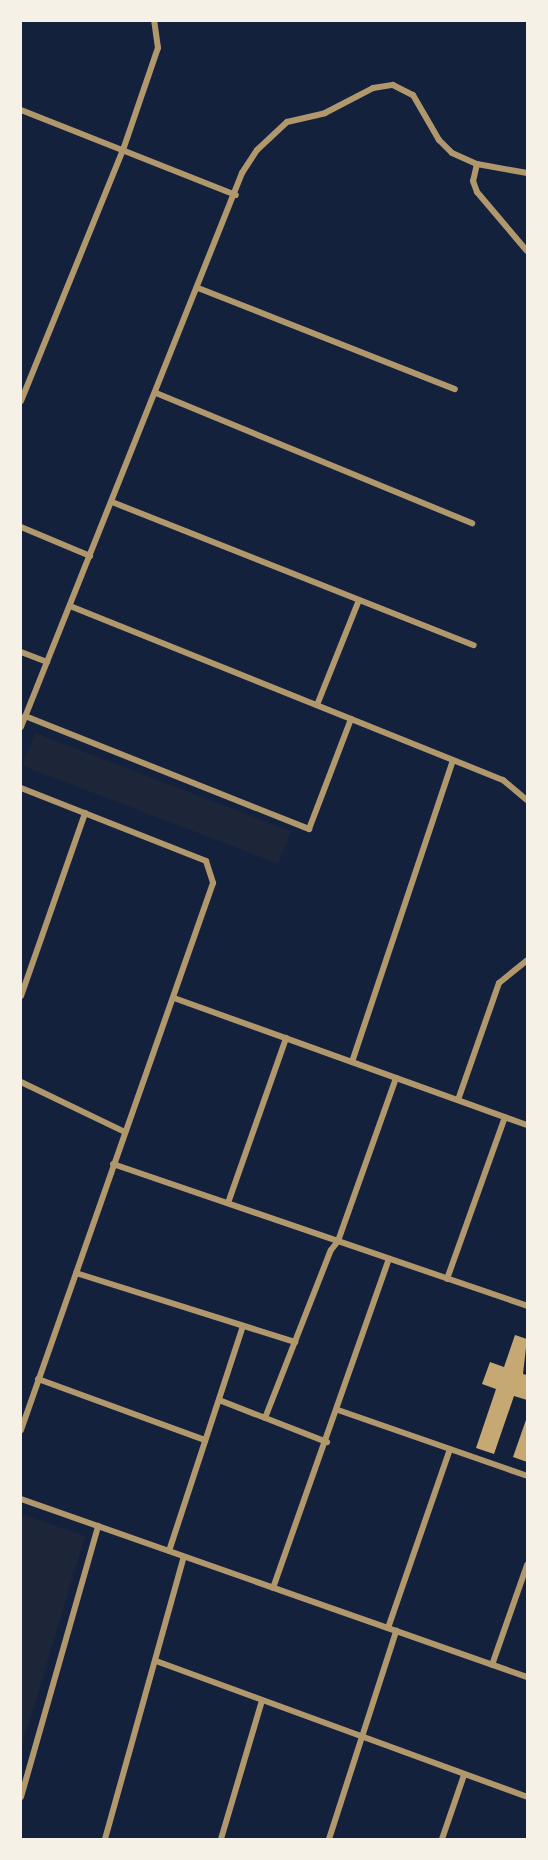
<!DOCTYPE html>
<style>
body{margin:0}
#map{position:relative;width:548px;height:1860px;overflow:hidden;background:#14213d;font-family:Figtree,sans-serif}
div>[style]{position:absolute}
.green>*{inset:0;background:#1d2539;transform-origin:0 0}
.building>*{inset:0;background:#c6a872}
.minor>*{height:6px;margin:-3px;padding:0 3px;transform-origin:3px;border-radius:3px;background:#b1986c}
span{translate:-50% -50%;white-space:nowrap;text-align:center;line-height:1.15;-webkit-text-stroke:5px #f6f1e7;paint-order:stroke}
.frame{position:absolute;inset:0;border:22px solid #f6f1e7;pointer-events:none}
</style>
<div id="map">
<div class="green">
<i style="left:35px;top:733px;width:274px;height:35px;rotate:21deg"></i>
<i style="clip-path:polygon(21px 1514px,85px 1536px,21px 1750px)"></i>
</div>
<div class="building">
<i style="clip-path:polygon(515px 1335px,527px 1339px,523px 1374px,527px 1375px,527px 1400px,514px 1396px,494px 1454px,476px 1448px,496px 1389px,482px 1384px,490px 1362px,504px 1367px)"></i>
<i style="clip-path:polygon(527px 1417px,527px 1462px,513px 1457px)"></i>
</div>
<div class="minor">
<i style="left:21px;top:110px;width:231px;rotate:21.6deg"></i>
<i style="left:477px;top:164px;width:17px;rotate:103deg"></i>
<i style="left:473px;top:181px;width:12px;rotate:70deg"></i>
<i style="left:477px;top:192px;width:77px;rotate:49.7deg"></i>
<i style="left:198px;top:288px;width:276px;rotate:21.5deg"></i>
<i style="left:156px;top:393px;width:342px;rotate:22.4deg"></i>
<i style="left:21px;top:401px;width:271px;rotate:-67.9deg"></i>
<i style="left:123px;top:150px;width:108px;rotate:-71.1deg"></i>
<i style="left:158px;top:48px;width:27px;rotate:-98deg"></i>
<i style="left:112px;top:502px;width:389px;rotate:21.6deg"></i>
<i style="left:21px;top:527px;width:75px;rotate:22.8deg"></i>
<i style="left:70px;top:606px;width:467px;rotate:21.9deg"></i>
<i style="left:503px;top:780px;width:31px;rotate:40deg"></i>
<i style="left:21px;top:652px;width:28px;rotate:21deg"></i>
<i style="left:317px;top:705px;width:113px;rotate:-68.2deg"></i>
<i style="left:25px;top:716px;width:306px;rotate:21.7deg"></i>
<i style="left:309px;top:829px;width:118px;rotate:-69.1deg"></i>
<i style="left:21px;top:727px;width:596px;rotate:-68.25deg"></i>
<i style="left:242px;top:173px;width:27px;rotate:-57deg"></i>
<i style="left:257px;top:150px;width:41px;rotate:-43deg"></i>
<i style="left:287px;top:122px;width:39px;rotate:-13deg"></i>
<i style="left:325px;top:113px;width:54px;rotate:-27.5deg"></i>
<i style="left:373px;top:88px;width:20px;rotate:-9deg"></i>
<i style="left:393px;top:85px;width:22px;rotate:27deg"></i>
<i style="left:413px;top:95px;width:52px;rotate:60deg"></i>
<i style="left:439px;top:140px;width:18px;rotate:45deg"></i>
<i style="left:452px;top:153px;width:27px;rotate:24deg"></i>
<i style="left:477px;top:164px;width:51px;rotate:10.2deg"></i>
<i style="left:21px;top:788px;width:199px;rotate:21.5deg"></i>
<i style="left:206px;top:861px;width:23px;rotate:72deg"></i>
<i style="left:213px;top:883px;width:580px;rotate:109.34deg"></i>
<i style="left:21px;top:996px;width:194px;rotate:-70.7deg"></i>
<i style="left:174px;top:998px;width:375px;rotate:19.8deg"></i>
<i style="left:352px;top:1062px;width:318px;rotate:-71.5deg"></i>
<i style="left:21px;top:1082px;width:115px;rotate:25.7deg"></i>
<i style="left:458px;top:1100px;width:124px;rotate:-70.7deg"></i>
<i style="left:499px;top:983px;width:36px;rotate:-39deg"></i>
<i style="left:113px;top:1164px;width:438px;rotate:18.9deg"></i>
<i style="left:228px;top:1203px;width:175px;rotate:-70.6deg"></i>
<i style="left:76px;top:1273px;width:230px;rotate:17.5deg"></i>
<i style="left:447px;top:1279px;width:172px;rotate:-70.3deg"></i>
<i style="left:38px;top:1379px;width:178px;rotate:20.1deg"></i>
<i style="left:219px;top:1400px;width:116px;rotate:21.3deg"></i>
<i style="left:338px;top:1410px;width:200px;rotate:19.2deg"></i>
<i style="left:265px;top:1418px;width:180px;rotate:-68.6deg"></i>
<i style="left:331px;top:1250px;width:11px;rotate:-52deg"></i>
<i style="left:338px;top:1241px;width:173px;rotate:-70.4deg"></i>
<i style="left:21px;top:1499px;width:536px;rotate:19.38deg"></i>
<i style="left:169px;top:1551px;width:237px;rotate:-71.8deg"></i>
<i style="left:273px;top:1588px;width:349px;rotate:-70.6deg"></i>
<i style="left:388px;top:1628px;width:189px;rotate:-70.9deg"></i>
<i style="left:156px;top:1661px;width:395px;rotate:20.1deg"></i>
<i style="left:492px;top:1665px;width:106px;rotate:-70.7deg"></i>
<i style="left:21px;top:1797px;width:282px;rotate:-74.1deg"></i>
<i style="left:105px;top:1839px;width:293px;rotate:-74.4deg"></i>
<i style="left:221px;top:1839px;width:144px;rotate:-73.5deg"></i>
<i style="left:329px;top:1839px;width:219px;rotate:-72.1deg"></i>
<i style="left:442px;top:1839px;width:68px;rotate:-71deg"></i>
</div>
<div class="frame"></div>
</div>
